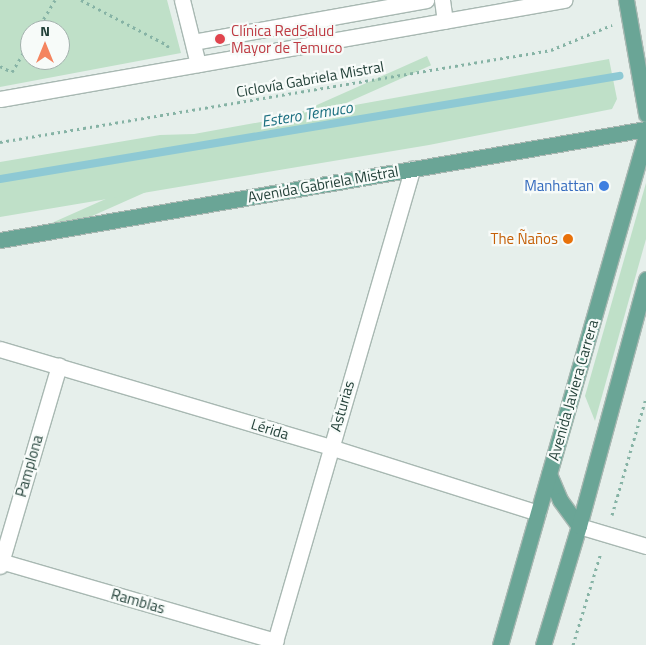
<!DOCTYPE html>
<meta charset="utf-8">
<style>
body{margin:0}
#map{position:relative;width:646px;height:645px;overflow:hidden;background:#e6efeb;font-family:"Titillium Web",sans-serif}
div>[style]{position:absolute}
.green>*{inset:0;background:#bfe0c8;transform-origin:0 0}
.stream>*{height:8px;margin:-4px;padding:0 4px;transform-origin:4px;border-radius:4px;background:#8ec9d4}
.path>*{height:3px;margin-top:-1.5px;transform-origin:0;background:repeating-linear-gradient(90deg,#86b3a5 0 2.5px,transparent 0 6.5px)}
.roads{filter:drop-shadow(1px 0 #a8b8b2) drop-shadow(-1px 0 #a8b8b2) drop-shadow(0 1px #a8b8b2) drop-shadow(0 -1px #a8b8b2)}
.minor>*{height:15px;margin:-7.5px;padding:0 7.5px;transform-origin:7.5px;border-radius:7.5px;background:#fff}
.major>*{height:15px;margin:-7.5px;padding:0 7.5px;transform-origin:7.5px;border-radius:7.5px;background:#6aa596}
.dots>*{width:14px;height:14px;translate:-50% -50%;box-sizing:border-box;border:2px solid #f7fbf9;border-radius:50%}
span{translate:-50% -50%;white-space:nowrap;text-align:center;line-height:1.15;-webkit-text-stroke:4.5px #f7fbf9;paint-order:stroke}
.health-label{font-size:15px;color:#be3a42}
.left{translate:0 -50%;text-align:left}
.street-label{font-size:15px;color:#24423a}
.shop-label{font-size:15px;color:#366cbe}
.right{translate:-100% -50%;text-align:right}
.food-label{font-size:15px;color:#c56008}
.water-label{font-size:16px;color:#1c6f80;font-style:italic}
.north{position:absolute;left:20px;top:20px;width:50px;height:50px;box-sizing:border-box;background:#f7fbf9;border:1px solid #a3b1ad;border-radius:50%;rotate:0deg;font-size:14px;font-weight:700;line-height:20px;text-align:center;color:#24423a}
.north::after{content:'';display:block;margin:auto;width:18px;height:22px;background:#f4845f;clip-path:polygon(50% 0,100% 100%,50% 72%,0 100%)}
</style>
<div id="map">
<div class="green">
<i style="clip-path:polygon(evenodd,0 0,167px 0,181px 53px,0 87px,0 0,30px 30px,60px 30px,60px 60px,30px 60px,30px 30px)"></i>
<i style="left:427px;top:56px;width:10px;height:433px;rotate:66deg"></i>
<i style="clip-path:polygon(609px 59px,617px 99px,612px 109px,429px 145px,0 217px,0 162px,160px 135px,194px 134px)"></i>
<i style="clip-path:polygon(646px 183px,646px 239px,595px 421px,585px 396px)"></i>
</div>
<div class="stream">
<i style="left:0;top:179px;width:628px;rotate:-9.45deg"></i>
</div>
<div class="path">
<i style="left:81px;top:0;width:97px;rotate:27.6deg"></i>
<i style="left:167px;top:45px;width:6px;rotate:59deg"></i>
<i style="left:37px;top:30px;width:35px;rotate:-59deg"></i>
<i style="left:0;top:66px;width:13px;rotate:27deg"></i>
<i style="left:12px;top:72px;width:35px;rotate:-59deg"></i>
<i style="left:0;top:142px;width:559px;rotate:-9.48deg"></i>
<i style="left:551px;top:50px;width:66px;rotate:-22.3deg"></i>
<i style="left:612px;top:515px;width:122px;rotate:-73.8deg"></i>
<i style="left:573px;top:645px;width:97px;rotate:-73.2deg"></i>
</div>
<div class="roads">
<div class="minor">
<i style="left:182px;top:0;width:66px;rotate:76deg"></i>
<i style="left:442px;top:0;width:21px;rotate:82deg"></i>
<i style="left:193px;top:42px;width:237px;rotate:-10.2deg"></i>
<i style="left:0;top:99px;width:573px;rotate:-9.96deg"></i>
<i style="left:0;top:349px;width:344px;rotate:16.5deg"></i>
<i style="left:330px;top:447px;width:218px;rotate:17.6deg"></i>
<i style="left:579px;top:526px;width:70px;rotate:16.6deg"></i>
<i style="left:0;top:561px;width:287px;rotate:16.2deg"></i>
<i style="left:0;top:566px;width:209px;rotate:-73.6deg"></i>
<i style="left:274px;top:645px;width:496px;rotate:-73.8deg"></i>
</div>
<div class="major">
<i style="left:626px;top:0;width:116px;rotate:80deg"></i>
<i style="left:0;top:240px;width:655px;rotate:-9.75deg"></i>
<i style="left:549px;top:474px;width:28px;rotate:67deg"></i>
<i style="left:560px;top:500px;width:32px;rotate:54deg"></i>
<i style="left:500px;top:645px;width:530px;rotate:-74.02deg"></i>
<i style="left:543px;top:645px;width:124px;rotate:-73.2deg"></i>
<i style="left:579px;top:526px;width:256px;rotate:-74.8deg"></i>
</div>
</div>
<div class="dots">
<i style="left:220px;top:39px;background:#e0444e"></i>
<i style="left:604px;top:186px;background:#3f7fe0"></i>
<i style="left:568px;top:239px;background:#e8710a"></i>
</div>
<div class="health-label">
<span class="left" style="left:231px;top:39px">Clínica RedSalud<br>Mayor de Temuco</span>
</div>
<div class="street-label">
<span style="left:310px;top:79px;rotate:-10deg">Ciclovía Gabriela Mistral</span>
<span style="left:323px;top:184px;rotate:-10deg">Avenida Gabriela Mistral</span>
<span style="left:573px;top:390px;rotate:-74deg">Avenida Javiera Carrera</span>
<span style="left:342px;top:406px;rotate:-74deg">Asturias</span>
<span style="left:270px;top:429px;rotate:17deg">Lérida</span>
<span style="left:29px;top:466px;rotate:-74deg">Pamplona</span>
<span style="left:138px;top:601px;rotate:16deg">Ramblas</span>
</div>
<div class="shop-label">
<span class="right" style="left:594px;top:186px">Manhattan</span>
</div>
<div class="food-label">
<span class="right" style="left:558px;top:239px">The Ñaños</span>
</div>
<div class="water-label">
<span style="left:307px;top:114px;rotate:-9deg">Estero Temuco</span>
</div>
<div class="north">N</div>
</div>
